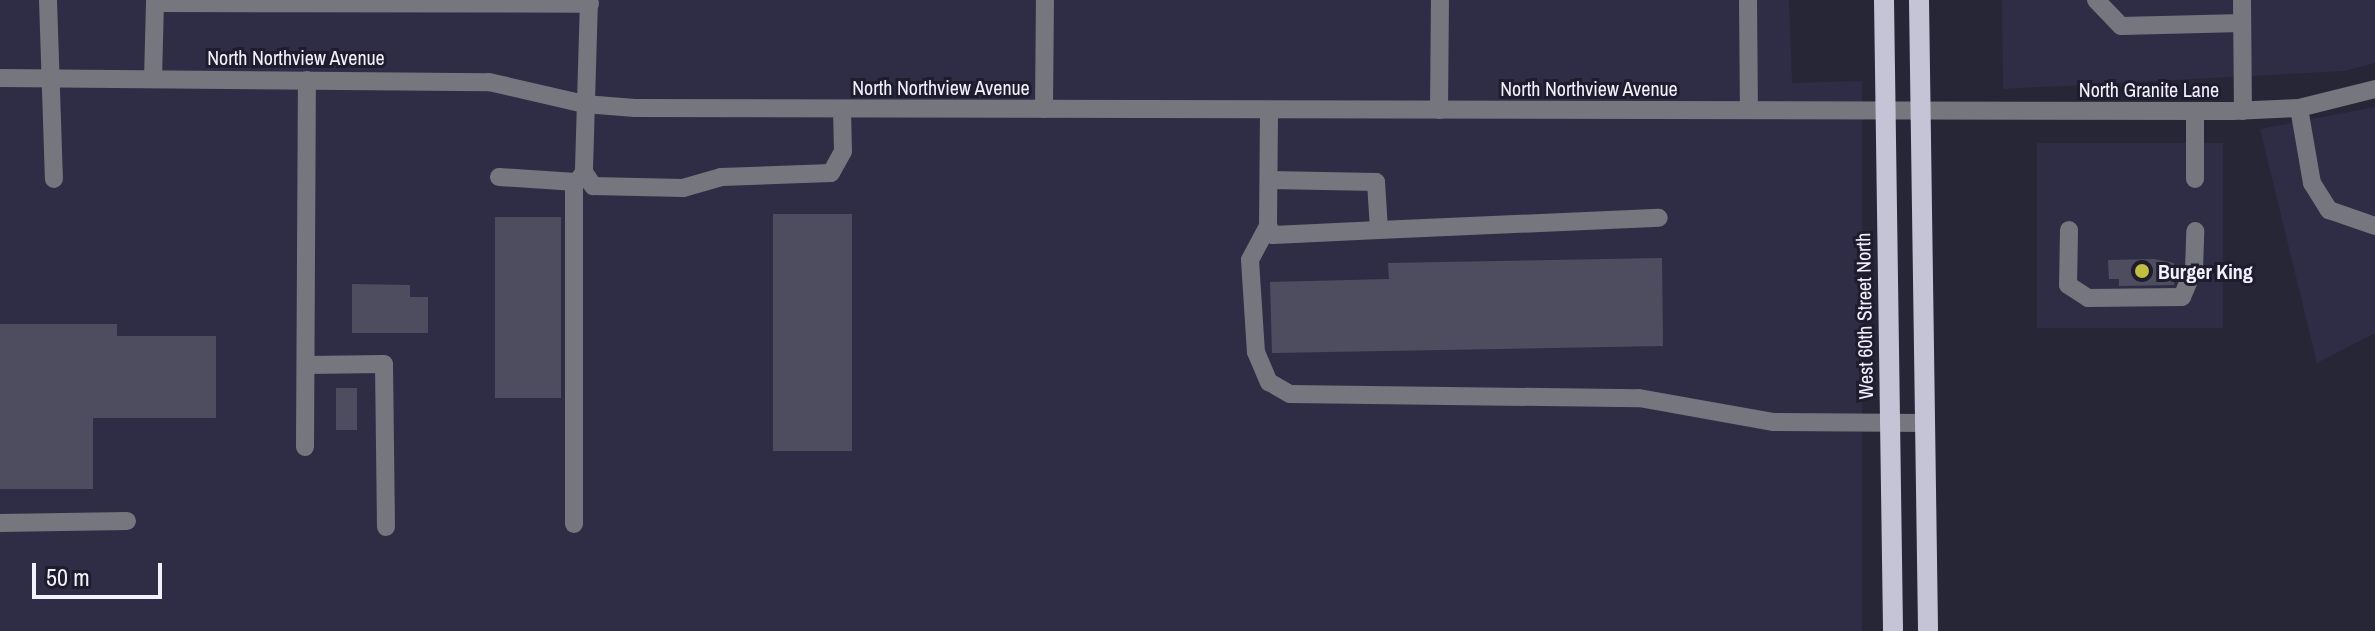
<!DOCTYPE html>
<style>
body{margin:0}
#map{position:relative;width:2375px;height:631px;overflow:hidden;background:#272637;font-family:"Archivo Narrow",sans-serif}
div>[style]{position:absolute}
.built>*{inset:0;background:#2f2d45;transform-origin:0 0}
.building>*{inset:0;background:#4e4d60;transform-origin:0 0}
.minor>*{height:18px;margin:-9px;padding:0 9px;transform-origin:9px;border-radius:9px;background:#76767f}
.major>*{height:20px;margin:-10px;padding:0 10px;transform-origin:10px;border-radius:10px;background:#c5c4d7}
.dots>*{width:22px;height:22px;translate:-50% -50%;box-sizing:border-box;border:4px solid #1e1c2d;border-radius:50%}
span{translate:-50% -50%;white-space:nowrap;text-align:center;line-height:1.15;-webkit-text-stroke:6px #1e1c2d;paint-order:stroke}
.street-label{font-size:20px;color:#f2f1fd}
.poi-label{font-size:20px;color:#f2f1fd;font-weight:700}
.left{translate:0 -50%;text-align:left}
.scale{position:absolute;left:32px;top:563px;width:130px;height:36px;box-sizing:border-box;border:4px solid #f2f1fd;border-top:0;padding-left:10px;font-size:24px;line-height:28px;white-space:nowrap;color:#f2f1fd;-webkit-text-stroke:6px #1e1c2d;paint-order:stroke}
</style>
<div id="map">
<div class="built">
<i style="clip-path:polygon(0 0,1789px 0,1792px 83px,1862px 81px,1862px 631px,0 631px)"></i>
<i style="clip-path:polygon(2002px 0,2375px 0,2375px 63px,2343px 71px,2003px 89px)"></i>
<i style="clip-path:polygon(2375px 107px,2375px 333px,2317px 363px,2260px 129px)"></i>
<i style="left:2037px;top:143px;width:186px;height:185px"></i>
</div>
<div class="building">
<i style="left:852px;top:214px;width:237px;height:79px;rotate:90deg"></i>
<i style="left:495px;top:217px;width:66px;height:181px"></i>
<i style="clip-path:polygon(1662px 258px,1663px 346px,1272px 353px,1270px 282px,1389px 279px,1388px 263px)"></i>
<i style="clip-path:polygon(2154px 259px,2174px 263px,2174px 285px,2119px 286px,2119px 279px,2109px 279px,2108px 260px)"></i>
<i style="clip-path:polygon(352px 284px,410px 285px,410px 297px,428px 297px,428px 333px,352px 333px)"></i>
<i style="clip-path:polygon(0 324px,117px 324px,117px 336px,216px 336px,216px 418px,93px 418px,93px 489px,0 489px)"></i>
<i style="left:336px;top:388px;width:21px;height:42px"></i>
</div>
<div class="minor">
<i style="left:48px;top:0;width:179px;rotate:88.1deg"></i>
<i style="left:589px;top:0;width:172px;rotate:91.7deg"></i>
<i style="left:584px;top:172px;width:17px;rotate:57deg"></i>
<i style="left:593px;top:186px;width:90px;rotate:1.3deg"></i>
<i style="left:683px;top:188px;width:40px;rotate:-16deg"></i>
<i style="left:721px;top:177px;width:110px;rotate:-2.1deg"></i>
<i style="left:831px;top:173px;width:25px;rotate:-61deg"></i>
<i style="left:843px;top:151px;width:42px;rotate:-91.4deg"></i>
<i style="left:1748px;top:0;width:110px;rotate:89.5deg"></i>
<i style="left:2096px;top:0;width:36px;rotate:46deg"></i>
<i style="left:2121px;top:26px;width:121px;rotate:-1.4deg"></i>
<i style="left:2242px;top:0;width:111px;rotate:89.5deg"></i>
<i style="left:155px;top:3px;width:435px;rotate:0.1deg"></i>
<i style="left:0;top:78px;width:489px;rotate:0.5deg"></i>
<i style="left:489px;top:82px;width:98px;rotate:13deg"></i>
<i style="left:584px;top:104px;width:51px;rotate:4.5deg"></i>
<i style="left:635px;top:108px;width:1597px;rotate:0.11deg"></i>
<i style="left:2232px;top:111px;width:67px;rotate:-2.6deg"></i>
<i style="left:2299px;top:108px;width:78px;rotate:-14deg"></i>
<i style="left:153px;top:79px;width:79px;rotate:-88.5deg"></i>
<i style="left:2299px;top:108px;width:76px;rotate:80.2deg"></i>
<i style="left:2312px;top:183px;width:32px;rotate:58deg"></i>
<i style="left:2329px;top:210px;width:49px;rotate:19.2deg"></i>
<i style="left:1044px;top:109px;width:109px;rotate:-89.5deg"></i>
<i style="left:1439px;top:110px;width:110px;rotate:-89.5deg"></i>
<i style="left:2195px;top:111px;width:68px;rotate:90deg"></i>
<i style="left:499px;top:177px;width:77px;rotate:3.7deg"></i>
<i style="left:1269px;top:180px;width:107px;rotate:1.1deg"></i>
<i style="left:1376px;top:182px;width:48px;rotate:86.4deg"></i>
<i style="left:1379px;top:230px;width:106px;rotate:177.3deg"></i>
<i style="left:1273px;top:235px;width:10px;rotate:-119deg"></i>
<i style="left:1268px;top:226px;width:116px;rotate:-89.5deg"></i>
<i style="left:1268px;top:226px;width:38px;rotate:118deg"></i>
<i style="left:1250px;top:260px;width:92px;rotate:86.3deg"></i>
<i style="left:1256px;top:352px;width:33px;rotate:67deg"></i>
<i style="left:1269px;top:382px;width:24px;rotate:30deg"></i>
<i style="left:1290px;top:394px;width:349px;rotate:0.7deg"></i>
<i style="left:1639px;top:398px;width:137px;rotate:10.1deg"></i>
<i style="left:1774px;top:422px;width:151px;rotate:0.4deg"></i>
<i style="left:1379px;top:230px;width:280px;rotate:-2.5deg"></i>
<i style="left:2069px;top:230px;width:55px;rotate:91deg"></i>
<i style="left:2068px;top:285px;width:24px;rotate:33deg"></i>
<i style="left:2088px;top:298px;width:94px;rotate:-0.6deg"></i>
<i style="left:2182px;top:297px;width:30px;rotate:-67deg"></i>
<i style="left:2194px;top:269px;width:38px;rotate:-88deg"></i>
<i style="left:306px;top:365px;width:78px;rotate:-0.7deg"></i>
<i style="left:384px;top:364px;width:163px;rotate:89.3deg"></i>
<i style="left:305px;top:447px;width:367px;rotate:-89.7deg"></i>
<i style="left:0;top:523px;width:127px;rotate:-0.9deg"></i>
<i style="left:574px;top:524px;width:338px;rotate:-90deg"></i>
<i style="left:574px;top:186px;width:17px;rotate:-54deg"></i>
</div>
<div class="major">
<i style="left:1884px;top:0;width:631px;rotate:89.18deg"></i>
<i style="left:1919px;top:0;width:631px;rotate:89.18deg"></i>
</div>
<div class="dots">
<i style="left:2142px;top:271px;background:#c1be40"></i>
</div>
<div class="street-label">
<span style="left:296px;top:57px">North Northview Avenue</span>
<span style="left:941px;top:87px">North Northview Avenue</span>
<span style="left:1589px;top:88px">North Northview Avenue</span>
<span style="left:2149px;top:89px">North Granite Lane</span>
<span style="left:1864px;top:316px;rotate:-91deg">West 60th Street North</span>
</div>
<div class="poi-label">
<span class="left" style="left:2158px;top:271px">Burger King</span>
</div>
<div class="scale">50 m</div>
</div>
